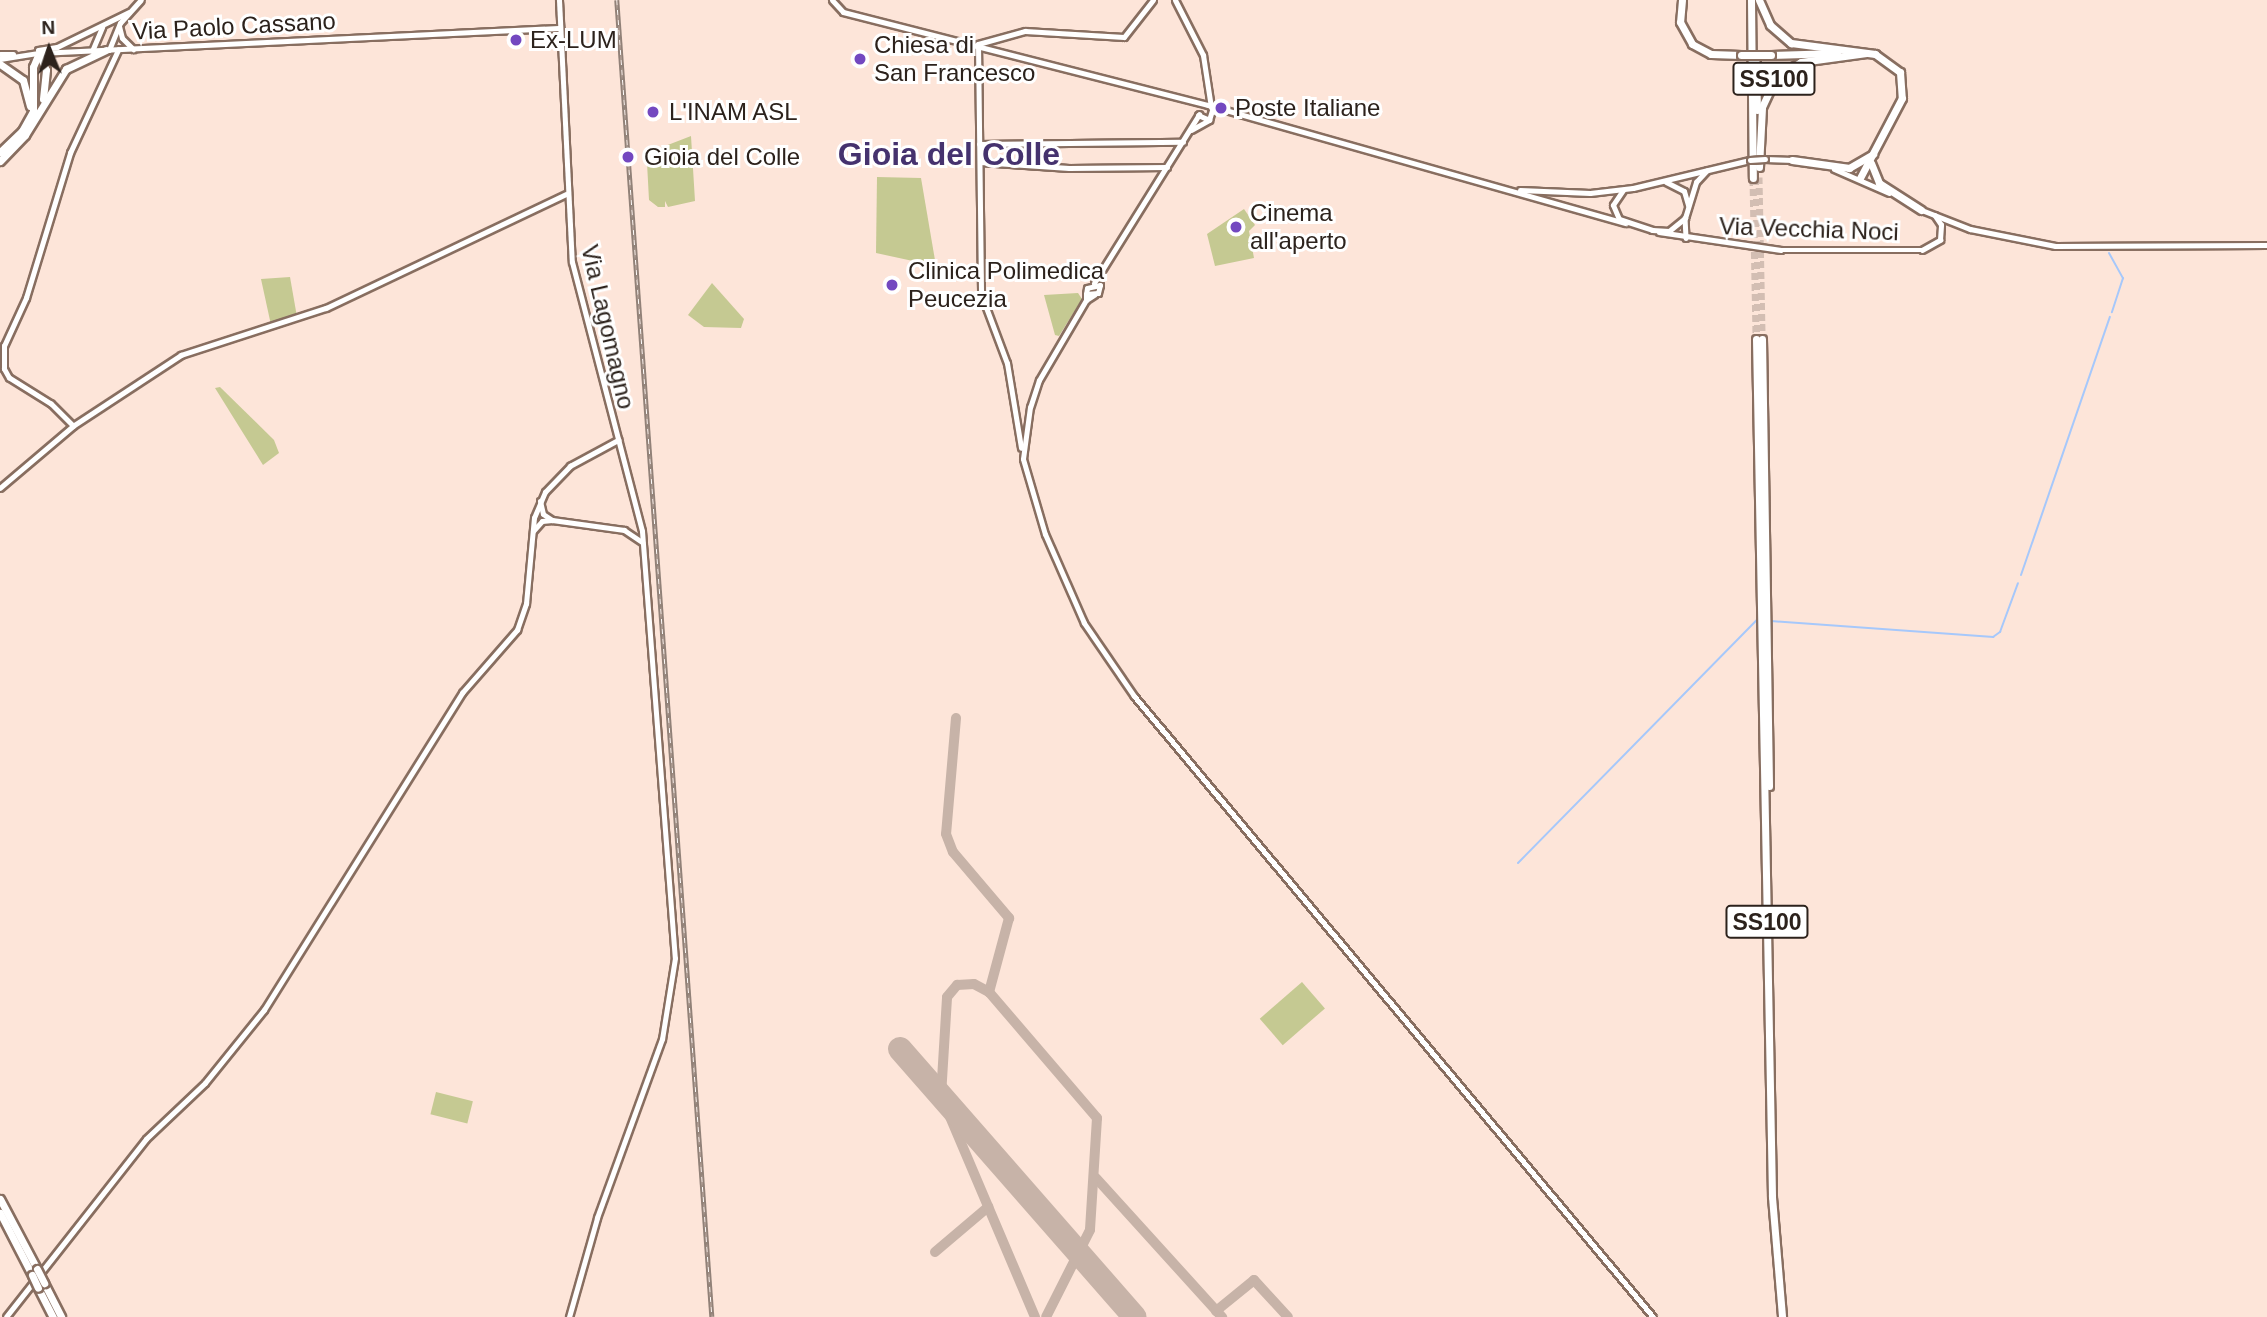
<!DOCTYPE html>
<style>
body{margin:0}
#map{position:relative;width:2267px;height:1317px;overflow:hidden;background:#fde5d9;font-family:Helvetica,sans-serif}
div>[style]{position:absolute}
.green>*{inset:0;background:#c5c992;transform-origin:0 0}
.stream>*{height:2px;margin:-1px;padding:0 1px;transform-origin:1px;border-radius:1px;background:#a6c8fb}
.taxiway>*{height:10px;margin:-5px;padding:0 5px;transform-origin:5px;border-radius:5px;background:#c7b3a8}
.runway>*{height:24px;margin:-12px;padding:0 12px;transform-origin:12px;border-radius:12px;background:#c7b3a8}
.highway-tunnel>*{height:7px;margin-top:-3.5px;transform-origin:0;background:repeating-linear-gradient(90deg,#d3beb3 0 7px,transparent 0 10.5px)}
.roads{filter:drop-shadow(2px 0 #886e60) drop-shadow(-2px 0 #886e60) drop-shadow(0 2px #886e60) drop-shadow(0 -2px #886e60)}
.minor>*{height:4.5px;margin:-2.25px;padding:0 2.25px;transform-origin:2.25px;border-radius:2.25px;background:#fff}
.major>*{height:5px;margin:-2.5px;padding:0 2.5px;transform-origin:2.5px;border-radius:2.5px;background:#fff}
.highway>*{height:7px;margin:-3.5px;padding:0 3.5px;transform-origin:3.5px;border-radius:3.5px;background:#fff}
.rail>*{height:4.5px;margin-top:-2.25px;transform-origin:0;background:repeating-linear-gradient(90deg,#fff 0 5px,#918178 0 10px);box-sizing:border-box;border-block:2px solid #918178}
.bridges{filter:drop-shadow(2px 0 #886e60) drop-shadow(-2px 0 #886e60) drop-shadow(0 2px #886e60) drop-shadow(0 -2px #886e60)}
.major-bridge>*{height:5px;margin:-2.5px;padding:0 2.5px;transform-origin:2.5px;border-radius:2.5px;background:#fff}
.highway-bridge>*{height:7px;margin:-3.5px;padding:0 3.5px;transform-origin:3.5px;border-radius:3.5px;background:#fff}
.dots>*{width:19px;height:19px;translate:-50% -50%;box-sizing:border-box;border:4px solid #fff;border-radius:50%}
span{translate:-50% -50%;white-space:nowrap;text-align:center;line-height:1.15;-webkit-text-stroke:6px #fff;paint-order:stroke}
.shield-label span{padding:2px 5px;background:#fff;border:2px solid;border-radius:5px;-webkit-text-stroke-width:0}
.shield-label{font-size:23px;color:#2c221c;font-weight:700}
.street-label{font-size:24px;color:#2c221c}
.poi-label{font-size:24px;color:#2c221c}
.left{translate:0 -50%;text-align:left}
.district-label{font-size:32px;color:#45326e;font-weight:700}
.north{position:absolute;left:14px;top:14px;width:70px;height:70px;-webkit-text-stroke:5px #fff;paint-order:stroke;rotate:358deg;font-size:19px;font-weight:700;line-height:28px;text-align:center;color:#2c221c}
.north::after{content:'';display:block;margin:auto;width:24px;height:32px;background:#2c221c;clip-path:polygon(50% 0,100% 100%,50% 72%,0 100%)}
</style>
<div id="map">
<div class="green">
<i style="clip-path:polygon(691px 136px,695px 201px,668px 207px,665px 201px,665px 207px,658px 207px,649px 200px,647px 163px,653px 163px,653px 153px,665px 161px,660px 148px)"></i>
<i style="clip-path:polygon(877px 177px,921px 178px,936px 266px,876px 253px)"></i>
<i style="clip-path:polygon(1244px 209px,1255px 225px,1249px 231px,1254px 258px,1215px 266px,1207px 234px)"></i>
<i style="clip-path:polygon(290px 277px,297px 317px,271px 325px,261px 279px)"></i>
<i style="clip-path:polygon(712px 283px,744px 319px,741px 328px,704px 327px,688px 315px)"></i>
<i style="clip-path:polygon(1078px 293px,1082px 299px,1059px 336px,1055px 335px,1044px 295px)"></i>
<i style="clip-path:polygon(220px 387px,274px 440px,279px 453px,263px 465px,215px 388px)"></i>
<i style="left:1302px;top:982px;width:35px;height:56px;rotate:49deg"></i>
<i style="left:436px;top:1092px;width:38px;height:23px;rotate:14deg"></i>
</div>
<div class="stream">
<i style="left:2109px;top:253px;width:29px;rotate:61deg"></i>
<i style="left:2123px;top:278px;width:36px;rotate:108deg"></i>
<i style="left:2021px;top:575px;width:273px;rotate:-71deg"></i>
<i style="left:1771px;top:621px;width:223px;rotate:4.1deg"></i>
<i style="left:1993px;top:637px;width:9px;rotate:-36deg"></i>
<i style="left:2000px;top:632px;width:52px;rotate:-69.8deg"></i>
<i style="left:1518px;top:863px;width:341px;rotate:-45.5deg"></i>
</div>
<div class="taxiway">
<i style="left:956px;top:718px;width:116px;rotate:94.9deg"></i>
<i style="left:946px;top:834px;width:19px;rotate:69deg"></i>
<i style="left:953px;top:852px;width:87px;rotate:49.7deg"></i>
<i style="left:1009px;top:918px;width:77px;rotate:105.1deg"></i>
<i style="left:1096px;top:1178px;width:188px;rotate:47.8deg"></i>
<i style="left:935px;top:1252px;width:70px;rotate:-40.3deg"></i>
<i style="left:1216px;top:1311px;width:49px;rotate:-39.2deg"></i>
<i style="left:1254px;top:1280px;width:50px;rotate:47.4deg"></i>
<i style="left:1035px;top:1317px;width:240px;rotate:-113deg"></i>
<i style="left:941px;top:1096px;width:99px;rotate:-86.5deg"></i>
<i style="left:947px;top:997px;width:16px;rotate:-50deg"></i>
<i style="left:957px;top:985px;width:17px;rotate:-3deg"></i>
<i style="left:974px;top:984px;width:17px;rotate:28deg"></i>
<i style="left:989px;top:992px;width:166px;rotate:49.4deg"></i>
<i style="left:1097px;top:1118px;width:112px;rotate:93.6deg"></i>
<i style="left:1090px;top:1230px;width:97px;rotate:116.8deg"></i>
</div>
<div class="runway">
<i style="left:900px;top:1049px;width:356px;rotate:48.8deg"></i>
</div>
<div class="highway-tunnel">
<i style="left:1759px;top:177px;width:162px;rotate:88.9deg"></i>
<i style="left:1753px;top:178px;width:161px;rotate:88.9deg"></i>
</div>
<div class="roads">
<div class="minor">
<i style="left:1685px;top:218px;width:20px;rotate:87deg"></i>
<i style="left:1659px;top:232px;width:123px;rotate:8.4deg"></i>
<i style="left:1781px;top:250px;width:141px"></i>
<i style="left:1922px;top:250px;width:21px;rotate:-29deg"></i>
<i style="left:1940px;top:240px;width:15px;rotate:-86deg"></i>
<i style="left:1941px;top:225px;width:11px;rotate:-124deg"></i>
<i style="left:73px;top:426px;width:31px;rotate:-135deg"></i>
<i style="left:51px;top:404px;width:49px;rotate:-148.2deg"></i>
<i style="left:9px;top:378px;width:10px;rotate:-119deg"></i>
<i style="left:4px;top:369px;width:23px;rotate:-90deg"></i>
<i style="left:4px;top:346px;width:53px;rotate:-65.4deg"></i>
<i style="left:26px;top:298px;width:152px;rotate:-73.1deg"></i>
<i style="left:70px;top:153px;width:114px;rotate:-65deg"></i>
<i style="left:0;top:488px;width:96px;rotate:-40.3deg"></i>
<i style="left:73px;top:426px;width:129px;rotate:-33.3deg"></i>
<i style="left:181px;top:355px;width:152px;rotate:-18deg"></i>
<i style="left:326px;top:308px;width:266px;rotate:-25.4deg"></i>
<i style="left:6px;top:1317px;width:226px;rotate:-51.8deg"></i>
<i style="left:146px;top:1139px;width:81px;rotate:-43.5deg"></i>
<i style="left:205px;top:1083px;width:94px;rotate:-51.1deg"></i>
<i style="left:264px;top:1010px;width:374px;rotate:-58deg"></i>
<i style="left:462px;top:693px;width:84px;rotate:-48.9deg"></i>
<i style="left:517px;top:630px;width:28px;rotate:-71deg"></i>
<i style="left:526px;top:604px;width:86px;rotate:-84.7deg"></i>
<i style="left:534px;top:518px;width:28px;rotate:-67deg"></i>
<i style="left:545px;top:492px;width:36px;rotate:-46deg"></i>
<i style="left:570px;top:466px;width:55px;rotate:-28.4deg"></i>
</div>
<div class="major">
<i style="left:559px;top:0;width:262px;rotate:87.2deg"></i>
<i style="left:572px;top:262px;width:278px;rotate:75.4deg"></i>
<i style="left:642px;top:531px;width:428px;rotate:85.6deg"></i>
<i style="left:675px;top:958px;width:82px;rotate:99.1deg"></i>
<i style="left:662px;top:1039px;width:190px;rotate:110deg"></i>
<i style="left:597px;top:1218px;width:103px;rotate:105.8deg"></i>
<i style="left:832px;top:0;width:16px;rotate:47deg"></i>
<i style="left:843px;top:12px;width:377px;rotate:14.3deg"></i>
<i style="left:1208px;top:105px;width:434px;rotate:15.8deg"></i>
<i style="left:1175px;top:0;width:62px;rotate:63deg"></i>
<i style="left:1203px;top:55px;width:53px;rotate:81.3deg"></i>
<i style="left:119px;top:26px;width:12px;rotate:76deg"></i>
<i style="left:122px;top:38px;width:16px;rotate:45deg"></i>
<i style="left:978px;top:44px;width:250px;rotate:89.3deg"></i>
<i style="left:981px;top:294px;width:74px;rotate:69.4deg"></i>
<i style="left:1007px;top:363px;width:86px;rotate:80.6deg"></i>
<i style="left:978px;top:44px;width:49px;rotate:-15.5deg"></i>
<i style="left:1025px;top:31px;width:99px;rotate:3.5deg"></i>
<i style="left:1124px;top:37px;width:47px;rotate:-51.9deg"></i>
<i style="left:38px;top:50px;width:19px;rotate:-9deg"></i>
<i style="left:57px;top:47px;width:80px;rotate:-25.9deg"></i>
<i style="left:109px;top:50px;width:29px;rotate:-68deg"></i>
<i style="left:120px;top:23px;width:31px;rotate:-48deg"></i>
<i style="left:92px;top:51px;width:26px;rotate:-67deg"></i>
<i style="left:0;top:54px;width:13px"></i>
<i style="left:0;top:59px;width:39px;rotate:-9deg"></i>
<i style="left:39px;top:53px;width:520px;rotate:-2.76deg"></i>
<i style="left:1198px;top:115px;width:12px;rotate:24deg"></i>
<i style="left:1209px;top:120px;width:10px;rotate:-73deg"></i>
<i style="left:1191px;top:130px;width:21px;rotate:-29deg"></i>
<i style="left:979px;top:144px;width:204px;rotate:-0.6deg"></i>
<i style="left:1765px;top:159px;width:28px;rotate:2deg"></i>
<i style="left:980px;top:162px;width:89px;rotate:3.9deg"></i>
<i style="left:1069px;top:168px;width:98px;rotate:-0.6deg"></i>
<i style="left:1834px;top:169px;width:60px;rotate:23.6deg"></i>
<i style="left:1666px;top:182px;width:20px;rotate:27deg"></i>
<i style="left:1684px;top:191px;width:15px;rotate:74deg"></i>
<i style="left:1520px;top:190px;width:70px;rotate:2.5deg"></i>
<i style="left:1590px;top:193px;width:43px;rotate:-6.6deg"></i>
<i style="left:1633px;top:188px;width:120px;rotate:-13.5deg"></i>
<i style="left:1623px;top:190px;width:18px;rotate:124deg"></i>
<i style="left:1613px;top:205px;width:15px;rotate:67deg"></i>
<i style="left:1619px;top:219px;width:35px;rotate:18deg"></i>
<i style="left:1652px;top:230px;width:17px;rotate:3deg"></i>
<i style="left:1669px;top:231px;width:21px;rotate:-39deg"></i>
<i style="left:1685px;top:218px;width:38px;rotate:-73deg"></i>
<i style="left:1696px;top:182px;width:16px;rotate:-47deg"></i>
<i style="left:1919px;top:209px;width:55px;rotate:21.4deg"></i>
<i style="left:1970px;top:229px;width:87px;rotate:11.3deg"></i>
<i style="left:2055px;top:246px;width:212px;rotate:-0.3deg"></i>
<i style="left:1094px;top:283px;width:199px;rotate:-58.1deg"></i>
<i style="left:1086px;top:294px;width:12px;rotate:-5deg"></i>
<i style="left:1098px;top:293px;width:8px;rotate:-76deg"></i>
<i style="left:1100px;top:285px;width:13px;rotate:167deg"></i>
<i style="left:1087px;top:288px;width:6px;rotate:99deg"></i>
<i style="left:1086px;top:294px;width:6px;rotate:90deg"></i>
<i style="left:1094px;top:295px;width:9px;rotate:148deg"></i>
<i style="left:1086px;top:300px;width:93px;rotate:120.4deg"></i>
<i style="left:1039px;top:380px;width:28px;rotate:108deg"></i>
<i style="left:1030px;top:407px;width:52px;rotate:97.7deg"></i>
<i style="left:1023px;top:459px;width:78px;rotate:73.7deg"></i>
<i style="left:1045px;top:534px;width:97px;rotate:66.3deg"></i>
<i style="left:1084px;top:623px;width:88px;rotate:55.6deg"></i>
<i style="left:1134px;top:696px;width:809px;rotate:50.11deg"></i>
<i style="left:540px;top:501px;width:13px;rotate:77deg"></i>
<i style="left:543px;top:514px;width:11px;rotate:34deg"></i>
<i style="left:533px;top:531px;width:13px;rotate:-48deg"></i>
<i style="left:542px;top:521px;width:10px;rotate:-6deg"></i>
<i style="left:552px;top:520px;width:73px;rotate:7.9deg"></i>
<i style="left:624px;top:530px;width:22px;rotate:34deg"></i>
</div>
<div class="highway">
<i style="left:1682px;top:0;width:22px;rotate:95deg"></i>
<i style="left:1680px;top:22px;width:25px;rotate:61deg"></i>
<i style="left:1692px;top:44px;width:21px;rotate:28deg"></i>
<i style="left:1711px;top:54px;width:30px;rotate:2deg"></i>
<i style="left:1751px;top:0;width:178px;rotate:89.4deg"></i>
<i style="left:1759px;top:0;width:27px;rotate:66deg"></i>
<i style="left:1770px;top:25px;width:28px;rotate:41deg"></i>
<i style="left:1791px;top:43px;width:85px;rotate:7.5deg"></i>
<i style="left:1875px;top:54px;width:31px;rotate:36deg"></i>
<i style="left:1900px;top:72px;width:26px;rotate:86deg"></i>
<i style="left:1902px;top:98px;width:90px;rotate:117.7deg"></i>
<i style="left:39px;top:53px;width:18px;rotate:68deg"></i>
<i style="left:46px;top:70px;width:29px;rotate:96deg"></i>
<i style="left:1771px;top:55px;width:66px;rotate:-1.7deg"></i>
<i style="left:1756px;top:63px;width:47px;rotate:88.8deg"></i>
<i style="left:0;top:64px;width:28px;rotate:35deg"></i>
<i style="left:23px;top:80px;width:27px;rotate:75deg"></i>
<i style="left:0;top:152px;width:30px;rotate:-44deg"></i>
<i style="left:22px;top:131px;width:23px;rotate:-61deg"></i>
<i style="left:33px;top:111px;width:44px;rotate:-90deg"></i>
<i style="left:33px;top:67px;width:15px;rotate:-67deg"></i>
<i style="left:1792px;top:160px;width:58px;rotate:8deg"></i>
<i style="left:1849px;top:168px;width:28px;rotate:-30deg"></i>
<i style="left:0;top:161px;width:36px;rotate:-46deg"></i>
<i style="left:25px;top:135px;width:78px;rotate:-58.2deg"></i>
<i style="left:66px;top:69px;width:44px;rotate:-25.4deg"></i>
<i style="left:1871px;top:163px;width:22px;rotate:68deg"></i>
<i style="left:1879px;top:183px;width:50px;rotate:32.7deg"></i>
<i style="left:1759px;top:167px;width:60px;rotate:-87.1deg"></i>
<i style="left:1762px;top:107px;width:33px;rotate:-65deg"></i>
<i style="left:1776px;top:77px;width:29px;rotate:-31deg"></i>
<i style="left:1801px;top:62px;width:66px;rotate:-7.9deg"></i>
<i style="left:1756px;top:339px;width:858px;rotate:88.93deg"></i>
<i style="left:1772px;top:1197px;width:120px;rotate:85.2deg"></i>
<i style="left:1762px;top:339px;width:447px;rotate:89.1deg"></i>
<i style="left:0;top:1199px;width:79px;rotate:62.1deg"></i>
<i style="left:0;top:1213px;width:70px;rotate:62.7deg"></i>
<i style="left:44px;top:1283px;width:38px;rotate:63deg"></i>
<i style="left:38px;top:1288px;width:33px;rotate:63deg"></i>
</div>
</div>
<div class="rail">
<i style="left:617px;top:0;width:1320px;rotate:85.87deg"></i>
</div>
<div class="bridges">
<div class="major-bridge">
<i style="left:1750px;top:160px;width:15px;rotate:-4deg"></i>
</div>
<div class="highway-bridge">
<i style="left:1741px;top:55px;width:30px"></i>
<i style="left:37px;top:1269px;width:16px;rotate:63deg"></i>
<i style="left:32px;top:1275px;width:14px;rotate:65deg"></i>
</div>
</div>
<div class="dots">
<i style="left:516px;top:40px;background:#7348c0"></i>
<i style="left:860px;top:59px;background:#7348c0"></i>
<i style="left:1221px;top:108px;background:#7348c0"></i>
<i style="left:653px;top:112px;background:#7348c0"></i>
<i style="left:628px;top:157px;background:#7348c0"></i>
<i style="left:1236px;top:227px;background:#7348c0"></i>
<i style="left:892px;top:285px;background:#7348c0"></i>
</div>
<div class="shield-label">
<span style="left:1774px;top:79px">SS100</span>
<span style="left:1767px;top:922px">SS100</span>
</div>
<div class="street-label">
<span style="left:234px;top:26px;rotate:-3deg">Via Paolo Cassano</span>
<span style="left:1809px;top:229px;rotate:2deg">Via Vecchia Noci</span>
<span style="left:608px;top:327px;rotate:77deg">Via Lagomagno</span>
</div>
<div class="poi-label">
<span class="left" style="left:530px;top:40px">Ex-LUM</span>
<span class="left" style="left:874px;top:59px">Chiesa di<br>San Francesco</span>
<span class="left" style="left:1235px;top:108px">Poste Italiane</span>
<span class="left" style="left:669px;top:112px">L'INAM ASL</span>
<span class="left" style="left:644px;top:157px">Gioia del Colle</span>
<span class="left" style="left:1250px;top:227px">Cinema<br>all'aperto</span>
<span class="left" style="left:908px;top:285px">Clinica Polimedica<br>Peucezia</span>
</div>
<div class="district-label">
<span style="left:949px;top:154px">Gioia del Colle</span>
</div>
<div class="north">N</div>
</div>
